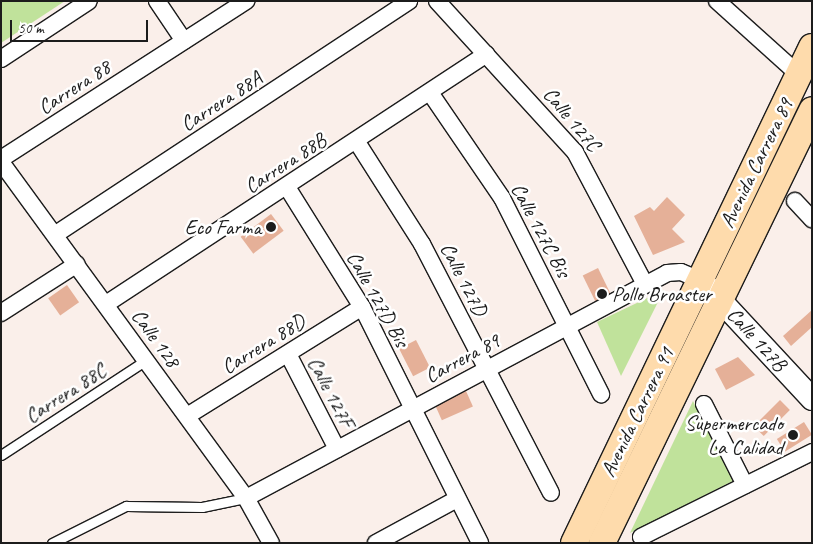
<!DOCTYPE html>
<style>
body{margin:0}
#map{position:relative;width:813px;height:544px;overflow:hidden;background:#faefea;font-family:Caveat,sans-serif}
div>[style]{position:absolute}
.green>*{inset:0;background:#c0e29b}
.building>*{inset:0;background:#e5b098;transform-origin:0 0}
.roads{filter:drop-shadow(1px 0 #1c1c1c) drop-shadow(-1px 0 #1c1c1c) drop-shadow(0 1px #1c1c1c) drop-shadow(0 -1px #1c1c1c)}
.lane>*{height:9px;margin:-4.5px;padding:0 4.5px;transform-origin:4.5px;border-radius:4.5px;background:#fff}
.street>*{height:16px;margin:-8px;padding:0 8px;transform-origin:8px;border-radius:8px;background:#fff}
.secondary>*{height:22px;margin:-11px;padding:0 11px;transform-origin:11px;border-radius:11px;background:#fff}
.primary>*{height:26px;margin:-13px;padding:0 13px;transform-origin:13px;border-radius:13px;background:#fedbac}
.dots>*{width:14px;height:14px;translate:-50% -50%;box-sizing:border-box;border:2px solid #fff;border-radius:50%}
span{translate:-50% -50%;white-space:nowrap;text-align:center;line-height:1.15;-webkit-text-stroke:5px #fff;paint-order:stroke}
.street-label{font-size:21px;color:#1c1c1c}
.poi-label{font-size:21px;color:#1c1c1c}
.right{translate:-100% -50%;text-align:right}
.left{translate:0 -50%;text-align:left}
.frame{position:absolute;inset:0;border:2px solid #1c1c1c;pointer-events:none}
.scale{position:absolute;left:10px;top:20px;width:138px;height:22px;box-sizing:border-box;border:2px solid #1c1c1c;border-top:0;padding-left:6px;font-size:15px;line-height:18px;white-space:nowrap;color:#1c1c1c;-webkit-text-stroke:4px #fff;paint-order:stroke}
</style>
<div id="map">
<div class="green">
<i style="clip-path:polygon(1px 1px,65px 1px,1px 43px)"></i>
<i style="clip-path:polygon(664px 290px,621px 376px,597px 322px)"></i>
<i style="clip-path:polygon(693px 401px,733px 481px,630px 533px)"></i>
</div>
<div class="building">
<i style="clip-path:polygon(667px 197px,685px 215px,672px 229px,685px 242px,653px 255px,634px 216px,650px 207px,654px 211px)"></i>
<i style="left:271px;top:214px;width:21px;height:38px;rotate:53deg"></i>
<i style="left:598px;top:268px;width:32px;height:17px;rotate:64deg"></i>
<i style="left:67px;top:285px;width:21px;height:23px;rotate:55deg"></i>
<i style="clip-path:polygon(812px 310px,812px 327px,791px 346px,783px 336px)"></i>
<i style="left:416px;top:340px;width:31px;height:19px;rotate:63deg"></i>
<i style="clip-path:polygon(738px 357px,755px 375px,726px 390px,715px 369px)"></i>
<i style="left:466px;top:391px;width:17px;height:34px;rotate:66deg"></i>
<i style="left:780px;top:400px;width:14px;height:37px;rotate:45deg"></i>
<i style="left:804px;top:422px;width:15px;height:32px;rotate:58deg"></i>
</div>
<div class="roads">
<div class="lane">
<i style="left:1px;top:455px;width:173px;rotate:-33.2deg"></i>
<i style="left:52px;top:543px;width:83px;rotate:-26.6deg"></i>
<i style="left:126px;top:506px;width:76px;rotate:0.8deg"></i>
<i style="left:202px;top:507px;width:45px;rotate:-11.6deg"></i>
</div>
<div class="street">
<i style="left:157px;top:1px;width:48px;rotate:56deg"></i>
<i style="left:437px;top:1px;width:205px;rotate:47.6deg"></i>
<i style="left:575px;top:152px;width:149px;rotate:62.1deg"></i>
<i style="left:717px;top:1px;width:109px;rotate:42deg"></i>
<i style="left:1px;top:59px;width:105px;rotate:-33.4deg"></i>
<i style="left:431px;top:94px;width:126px;rotate:55.7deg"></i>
<i style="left:502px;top:198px;width:220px;rotate:63.2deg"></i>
<i style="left:357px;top:142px;width:121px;rotate:57.5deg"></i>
<i style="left:422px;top:244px;width:280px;rotate:62.6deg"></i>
<i style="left:1px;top:159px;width:292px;rotate:-32.8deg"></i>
<i style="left:1px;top:162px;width:416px;rotate:53.9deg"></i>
<i style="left:246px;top:498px;width:51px;rotate:60.9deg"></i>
<i style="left:287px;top:187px;width:142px;rotate:58deg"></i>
<i style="left:362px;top:307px;width:264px;rotate:63.4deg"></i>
<i style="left:795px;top:201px;width:25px;rotate:47deg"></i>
<i style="left:56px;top:234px;width:423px;rotate:-33.4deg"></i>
<i style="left:106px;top:304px;width:455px;rotate:-33.3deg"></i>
<i style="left:1px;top:313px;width:90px;rotate:-32.8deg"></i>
<i style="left:288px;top:354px;width:107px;rotate:62.7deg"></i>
<i style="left:704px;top:404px;width:91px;rotate:63.2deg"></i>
<i style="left:187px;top:416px;width:206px;rotate:-31.9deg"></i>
<i style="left:246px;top:498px;width:477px;rotate:-28.1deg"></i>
<i style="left:667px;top:273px;width:14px;rotate:-4deg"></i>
<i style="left:681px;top:272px;width:21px;rotate:23deg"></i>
<i style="left:641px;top:537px;width:191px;rotate:-26.4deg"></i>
<i style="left:376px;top:543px;width:92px;rotate:-28.5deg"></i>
</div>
<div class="secondary">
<i style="left:708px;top:287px;width:153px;rotate:47.1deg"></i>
</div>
<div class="primary">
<i style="left:574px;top:543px;width:550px;rotate:-64.37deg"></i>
<i style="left:602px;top:543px;width:481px;rotate:-64.1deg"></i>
</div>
</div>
<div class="dots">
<i style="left:271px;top:227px;background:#1c1c1c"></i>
<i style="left:602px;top:294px;background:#1c1c1c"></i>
<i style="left:793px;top:435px;background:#1c1c1c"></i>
</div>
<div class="street-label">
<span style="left:74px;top:87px;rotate:-33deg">Carrera 88</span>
<span style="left:221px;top:101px;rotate:-33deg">Carrera 88A</span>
<span style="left:572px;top:119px;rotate:50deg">Calle 127C</span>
<span style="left:285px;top:163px;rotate:-33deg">Carrera 88B</span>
<span style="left:756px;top:163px;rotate:-64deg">Avenida Carrera 89</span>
<span style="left:541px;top:230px;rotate:62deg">Calle 127C Bis</span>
<span style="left:464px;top:279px;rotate:63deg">Calle 127D</span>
<span style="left:378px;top:299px;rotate:61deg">Calle 127D Bis</span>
<span style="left:156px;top:338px;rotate:54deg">Calle 128</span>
<span style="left:757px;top:339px;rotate:48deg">Calle 127B</span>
<span style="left:263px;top:344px;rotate:-32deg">Carrera 88D</span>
<span style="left:462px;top:358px;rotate:-28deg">Carrera 89</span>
<span style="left:331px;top:392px;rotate:63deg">Calle 127F</span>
<span style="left:65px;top:393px;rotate:-33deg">Carrera 88C</span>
<span style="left:637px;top:412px;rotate:-64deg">Avenida Carrera 91</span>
</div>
<div class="poi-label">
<span class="right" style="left:261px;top:227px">Eco Farma</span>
<span class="left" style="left:612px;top:294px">Pollo Broaster</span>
<span class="right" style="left:783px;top:435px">Supermercado<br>La Calidad</span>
</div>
<div class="frame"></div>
<div class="scale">50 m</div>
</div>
